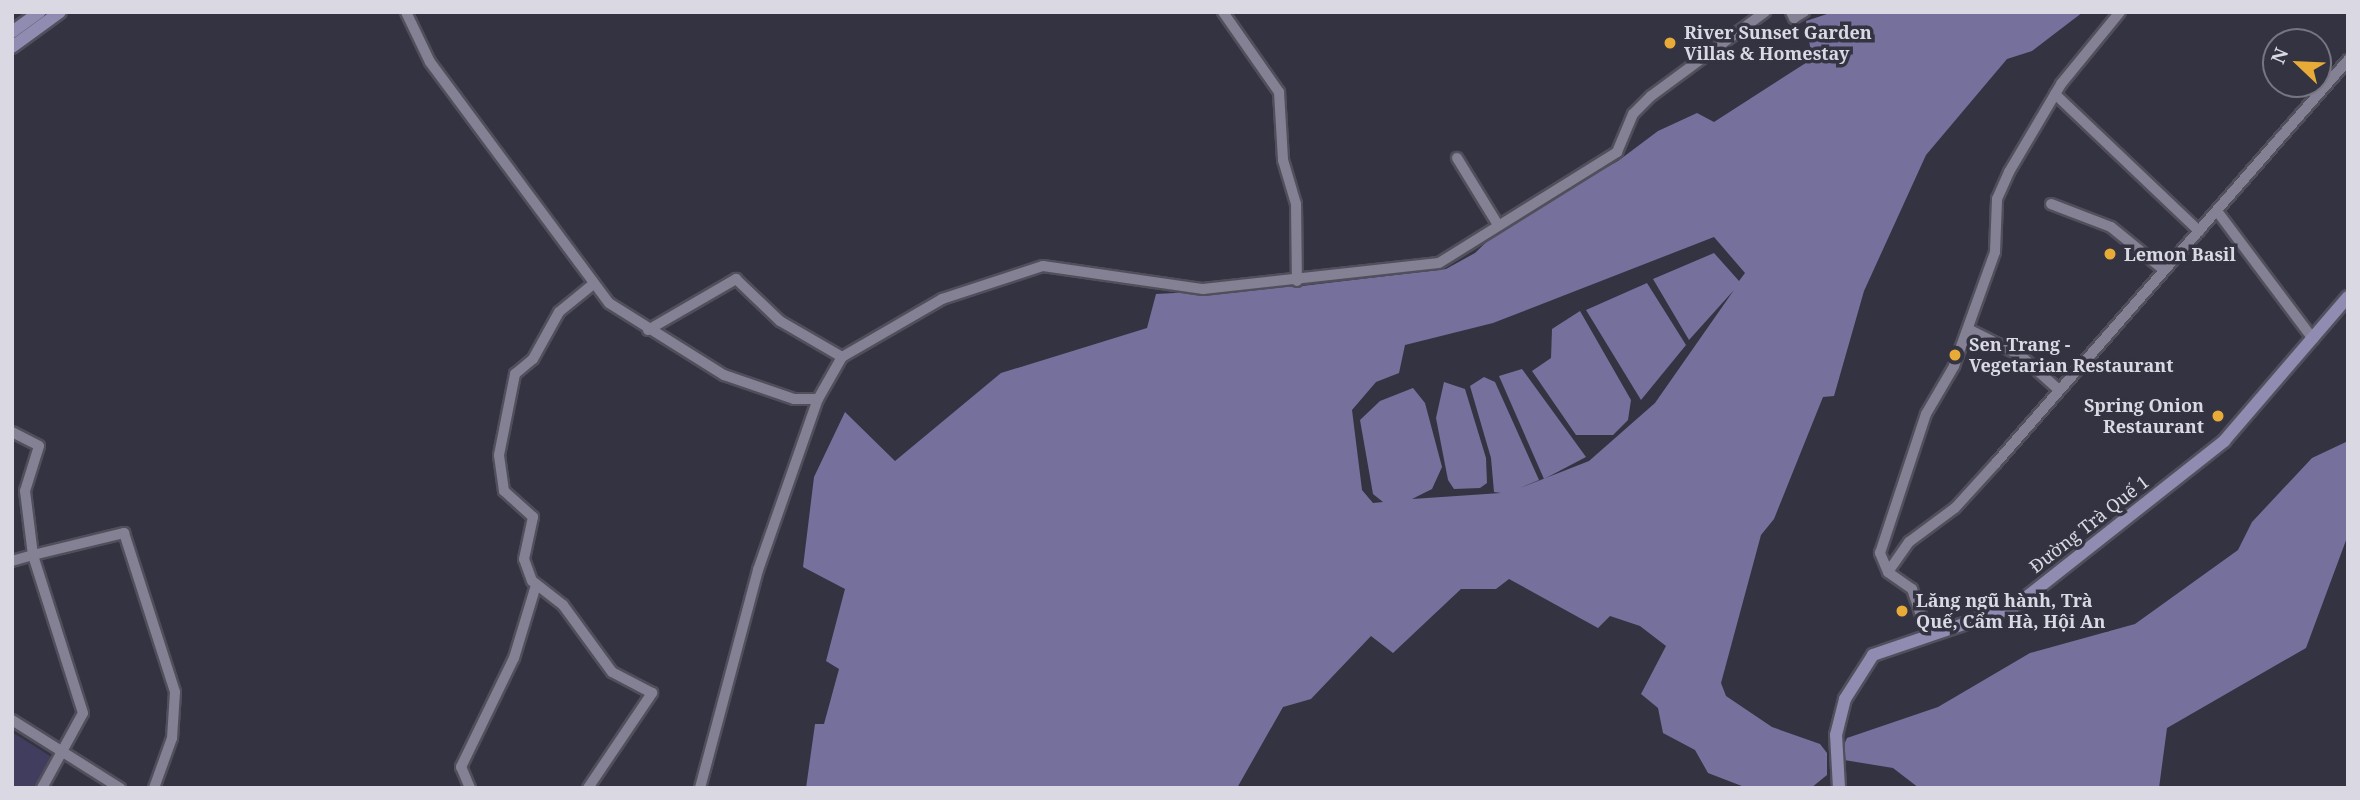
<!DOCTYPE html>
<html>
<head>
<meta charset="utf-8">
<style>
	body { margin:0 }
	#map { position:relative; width:2360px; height:800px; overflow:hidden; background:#343342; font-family:"Noto Serif",serif }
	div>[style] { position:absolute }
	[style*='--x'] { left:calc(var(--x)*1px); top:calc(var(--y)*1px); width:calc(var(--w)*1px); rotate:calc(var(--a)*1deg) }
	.green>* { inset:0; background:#413d5e }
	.water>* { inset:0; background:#76709d }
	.roads { filter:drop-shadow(2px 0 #514f5c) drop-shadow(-2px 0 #514f5c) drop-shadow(0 2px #514f5c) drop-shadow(0 -2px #514f5c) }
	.street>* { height:10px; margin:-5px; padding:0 5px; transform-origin:5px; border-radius:5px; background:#838193 }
	.secondary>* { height:12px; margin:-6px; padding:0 6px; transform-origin:6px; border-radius:6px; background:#908bb1 }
	.dots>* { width:19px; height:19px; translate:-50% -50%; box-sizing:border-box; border:4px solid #343342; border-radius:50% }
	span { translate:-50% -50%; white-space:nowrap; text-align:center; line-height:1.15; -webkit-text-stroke:7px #343342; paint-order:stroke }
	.poi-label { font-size:18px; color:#dad9e3; font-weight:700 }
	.left { translate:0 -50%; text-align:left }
	.right { translate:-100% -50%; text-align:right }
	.street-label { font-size:18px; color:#dad9e3 }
	.frame { position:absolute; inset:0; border:14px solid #dad9e3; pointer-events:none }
	.north { position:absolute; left:2262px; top:28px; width:70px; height:70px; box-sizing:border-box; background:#343342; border:2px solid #767582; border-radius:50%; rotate:293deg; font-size:19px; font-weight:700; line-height:28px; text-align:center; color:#dad9e3 }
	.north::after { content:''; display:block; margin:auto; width:24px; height:32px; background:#e8ab37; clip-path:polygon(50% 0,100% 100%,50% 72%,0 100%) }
</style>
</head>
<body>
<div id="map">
	<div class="green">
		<div style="clip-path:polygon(12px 732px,53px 758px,34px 788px,12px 788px)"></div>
	</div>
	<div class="water">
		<div style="clip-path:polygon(evenodd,1833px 12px,2083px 12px,2032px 51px,2007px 59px,1926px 155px,1864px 291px,1834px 396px,1823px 397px,1774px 519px,1761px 535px,1721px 683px,1726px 696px,1772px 727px,1820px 744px,1827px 753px,1827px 775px,1811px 788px,1747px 788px,1708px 773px,1695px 750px,1663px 733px,1658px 708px,1641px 694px,1666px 646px,1640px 626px,1610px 616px,1598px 628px,1509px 579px,1496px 589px,1461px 589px,1393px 653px,1371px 636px,1311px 699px,1283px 707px,1237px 788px,806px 788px,815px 724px,824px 724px,839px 669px,826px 661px,845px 589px,803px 567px,814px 477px,845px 412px,895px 461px,1001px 373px,1147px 328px,1156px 294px,1302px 286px,1446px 269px,1475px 253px,1506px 223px,1618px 161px,1658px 131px,1697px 113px,1714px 122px,1812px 59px,1806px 21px,1833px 12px,1714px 237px,1745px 273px,1739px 281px,1714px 253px,1653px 279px,1689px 340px,1734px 290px,1655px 403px,1589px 461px,1520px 488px,1539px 480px,1495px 382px,1484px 377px,1470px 386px,1491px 458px,1494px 492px,1501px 493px,1412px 499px,1432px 489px,1442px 467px,1425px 403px,1413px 388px,1380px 401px,1360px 420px,1373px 494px,1383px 502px,1373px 503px,1362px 490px,1352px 410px,1376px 382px,1399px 373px,1405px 345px,1493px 323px,1714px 237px)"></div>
		<div style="clip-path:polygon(1647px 283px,1686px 345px,1641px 400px,1586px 310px)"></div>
		<div style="clip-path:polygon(1580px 311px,1631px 400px,1628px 420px,1613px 435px,1576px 435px,1532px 371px,1551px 358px,1552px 329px)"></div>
		<div style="clip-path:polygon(1522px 369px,1586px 457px,1544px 479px,1499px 376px)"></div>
		<div style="clip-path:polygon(1444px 382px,1465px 389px,1486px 458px,1487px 483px,1480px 488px,1454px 489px,1448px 480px,1436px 418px)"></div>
		<div style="clip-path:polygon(2348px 441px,2348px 535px,2306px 648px,2167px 728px,2159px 788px,1919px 788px,1893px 768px,1838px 759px,1847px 738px,1938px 707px,2030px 653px,2135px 624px,2238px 550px,2252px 522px,2312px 458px)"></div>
	</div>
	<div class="roads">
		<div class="street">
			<div style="--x:406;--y:12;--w:55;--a:64.4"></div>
			<div style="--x:430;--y:62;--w:300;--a:53.4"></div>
			<div style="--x:609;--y:303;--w:136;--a:32.1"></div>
			<div style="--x:724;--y:375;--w:74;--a:18.9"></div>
			<div style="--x:794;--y:399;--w:24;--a:0"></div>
			<div style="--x:1223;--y:12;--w:98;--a:55"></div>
			<div style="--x:1279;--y:92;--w:68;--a:86.6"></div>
			<div style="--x:1283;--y:160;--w:46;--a:73.5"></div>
			<div style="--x:1296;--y:204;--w:77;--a:89.3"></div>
			<div style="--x:1791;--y:12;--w:7;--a:63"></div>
			<div style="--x:1794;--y:18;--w:12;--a:-31"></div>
			<div style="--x:2055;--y:94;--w:199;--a:43.6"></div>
			<div style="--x:1457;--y:158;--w:79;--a:58.5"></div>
			<div style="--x:2051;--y:204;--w:64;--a:21"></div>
			<div style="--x:2111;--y:227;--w:68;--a:39.1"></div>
			<div style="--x:2217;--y:211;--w:160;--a:53.1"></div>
			<div style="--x:1968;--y:329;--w:58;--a:26.6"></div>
			<div style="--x:2020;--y:355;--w:52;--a:41.9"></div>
			<div style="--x:648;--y:330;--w:102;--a:-30.1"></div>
			<div style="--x:736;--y:279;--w:61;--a:43.7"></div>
			<div style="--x:780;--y:321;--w:72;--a:30.1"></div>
			<div style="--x:12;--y:432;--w:30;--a:27"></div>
			<div style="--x:39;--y:446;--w:47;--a:107.3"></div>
			<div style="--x:25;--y:491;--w:64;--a:82.9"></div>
			<div style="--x:33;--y:555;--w:22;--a:164"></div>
			<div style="--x:1888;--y:572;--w:37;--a:-55"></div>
			<div style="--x:1909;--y:542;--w:57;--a:-36.5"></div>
			<div style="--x:1955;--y:508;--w:61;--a:-47.7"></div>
			<div style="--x:1996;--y:463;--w:535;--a:-48.86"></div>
			<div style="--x:1928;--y:636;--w:50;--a:-108.8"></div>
			<div style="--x:1912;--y:589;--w:29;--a:-145"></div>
			<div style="--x:1888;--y:572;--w:21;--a:-113"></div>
			<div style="--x:1880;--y:553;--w:146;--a:-71.7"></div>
			<div style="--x:1926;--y:414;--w:56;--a:-59.7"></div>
			<div style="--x:1954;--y:366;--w:121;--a:-70.2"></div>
			<div style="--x:1995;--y:252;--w:53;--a:-87.8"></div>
			<div style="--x:1997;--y:199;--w:30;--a:-66"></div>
			<div style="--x:2009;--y:172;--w:102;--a:-59.4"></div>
			<div style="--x:2061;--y:84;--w:93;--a:-50.7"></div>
			<div style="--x:12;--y:720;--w:128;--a:32.2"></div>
			<div style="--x:42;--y:788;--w:85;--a:-61.3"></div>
			<div style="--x:83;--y:713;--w:166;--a:-107.6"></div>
			<div style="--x:33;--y:555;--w:94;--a:-13.6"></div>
			<div style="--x:124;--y:533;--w:167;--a:72.2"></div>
			<div style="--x:175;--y:692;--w:46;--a:93.7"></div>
			<div style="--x:172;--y:738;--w:53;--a:109.8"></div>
			<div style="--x:470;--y:788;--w:23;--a:-113"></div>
			<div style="--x:461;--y:767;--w:121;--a:-64.1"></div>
			<div style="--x:514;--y:658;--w:76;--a:-73.2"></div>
			<div style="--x:588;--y:788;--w:115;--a:-56"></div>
			<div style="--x:652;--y:693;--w:45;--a:-152.3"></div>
			<div style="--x:612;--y:672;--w:83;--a:-126.2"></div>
			<div style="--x:563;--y:605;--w:39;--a:-142"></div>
			<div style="--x:532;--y:581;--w:23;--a:-110"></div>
			<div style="--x:524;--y:559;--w:43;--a:-77.9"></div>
			<div style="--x:533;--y:517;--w:39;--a:-138"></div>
			<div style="--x:504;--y:491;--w:36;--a:-98"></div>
			<div style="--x:499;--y:455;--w:83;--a:-78.8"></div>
			<div style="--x:515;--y:374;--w:23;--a:-40"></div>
			<div style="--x:533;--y:359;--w:54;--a:-61"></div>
			<div style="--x:559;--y:312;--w:43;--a:-39.3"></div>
			<div style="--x:700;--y:788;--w:226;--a:-75.1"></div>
			<div style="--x:758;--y:570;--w:181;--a:-70.7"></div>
			<div style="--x:818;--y:399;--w:48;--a:-60.3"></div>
			<div style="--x:842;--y:357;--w:116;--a:-30.1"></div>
			<div style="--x:942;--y:299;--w:106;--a:-18.1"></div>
			<div style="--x:1043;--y:266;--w:162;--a:8.2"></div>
			<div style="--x:1203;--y:289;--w:237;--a:-6.3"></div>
			<div style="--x:1439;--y:263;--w:210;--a:-31.9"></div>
			<div style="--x:1617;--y:152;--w:41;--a:-67.2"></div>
			<div style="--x:1633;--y:114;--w:25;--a:-45"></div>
			<div style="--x:1651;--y:96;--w:142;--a:-36.4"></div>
		</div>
		<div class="secondary">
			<div style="--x:12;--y:32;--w:34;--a:-36"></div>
			<div style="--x:12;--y:47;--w:59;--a:-36.1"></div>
			<div style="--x:1839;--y:788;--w:53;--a:-93.2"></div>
			<div style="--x:1836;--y:735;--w:37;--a:-76"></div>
			<div style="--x:1845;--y:699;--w:52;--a:-57.5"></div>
			<div style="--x:1873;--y:655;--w:149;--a:-18.8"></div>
			<div style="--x:2014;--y:607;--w:268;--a:-38.3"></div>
			<div style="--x:2224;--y:441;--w:190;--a:-49.3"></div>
		</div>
	</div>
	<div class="dots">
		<div style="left:1670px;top:43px;background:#e8ab37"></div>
		<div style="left:2110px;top:254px;background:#e8ab37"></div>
		<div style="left:1955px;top:355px;background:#e8ab37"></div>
		<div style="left:2218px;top:416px;background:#e8ab37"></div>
		<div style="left:1902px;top:611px;background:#e8ab37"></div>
	</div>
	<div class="poi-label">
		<span class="left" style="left:1684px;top:43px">River Sunset Garden<br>Villas &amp; Homestay</span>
		<span class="left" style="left:2124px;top:254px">Lemon Basil</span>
		<span class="left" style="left:1969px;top:355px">Sen Trang -<br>Vegetarian Restaurant</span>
		<span class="right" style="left:2204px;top:416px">Spring Onion<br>Restaurant</span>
		<span class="left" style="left:1916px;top:611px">Lăng ngũ hành, Trà<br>Quế, Cẩm Hà, Hội An</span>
	</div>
	<div class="street-label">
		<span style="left:2089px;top:524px;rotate:-38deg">Đường Trà Quế 1</span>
	</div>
	<div class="frame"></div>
	<div class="north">N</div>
</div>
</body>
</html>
